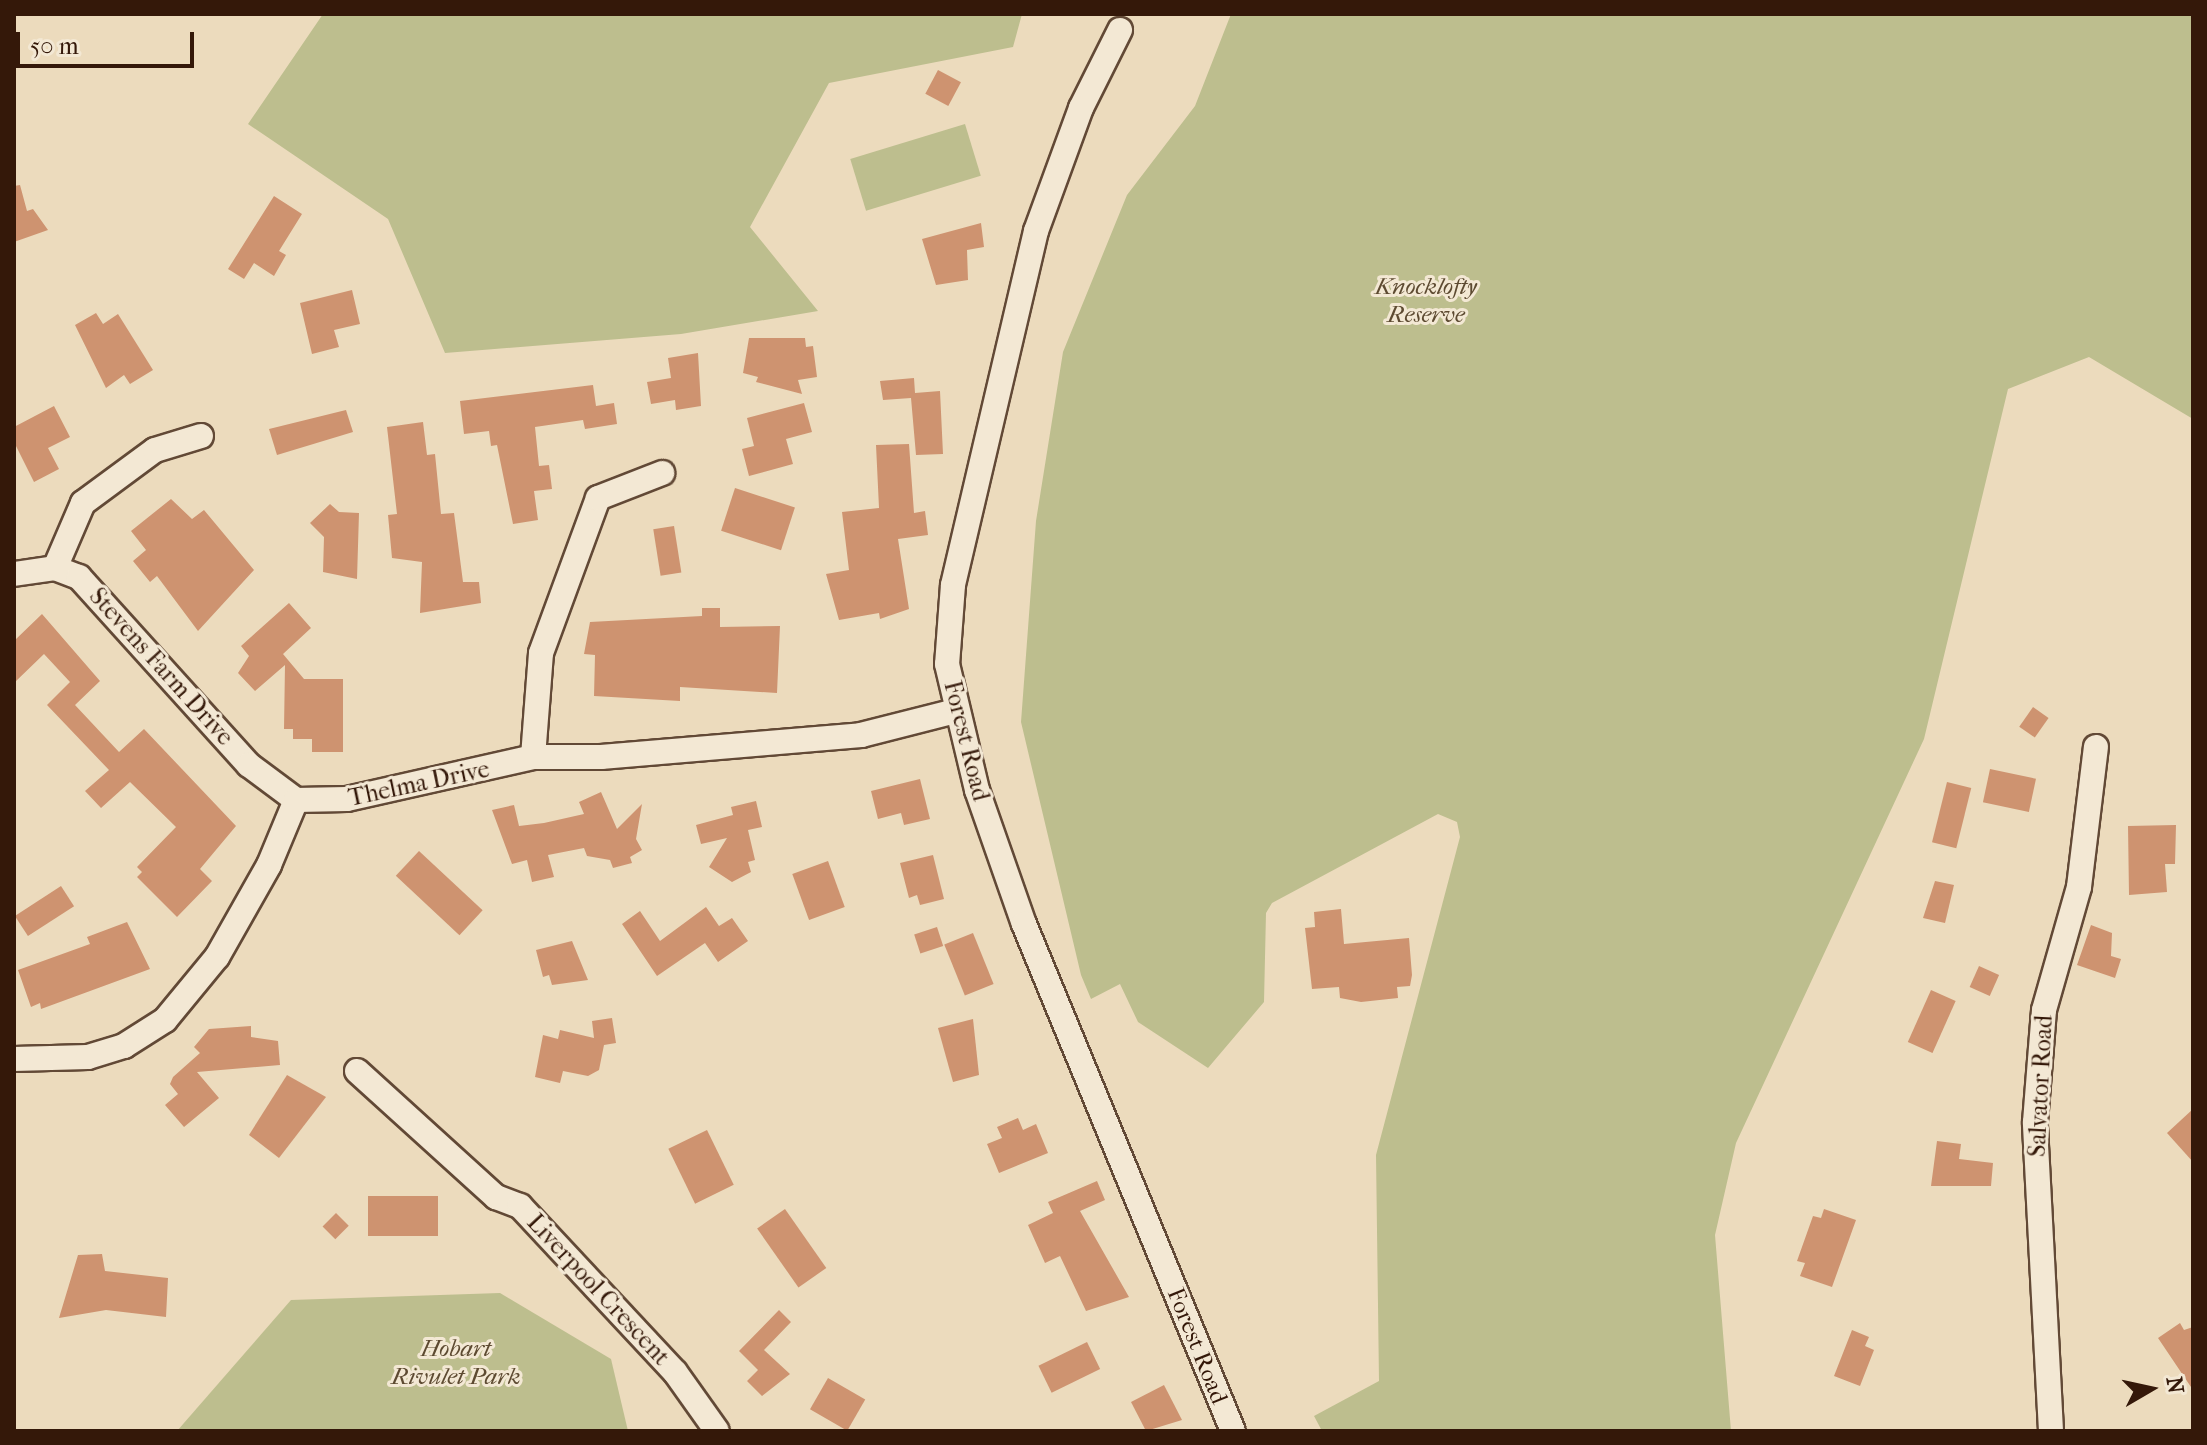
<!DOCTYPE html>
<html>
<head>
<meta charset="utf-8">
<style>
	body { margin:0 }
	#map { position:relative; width:2207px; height:1445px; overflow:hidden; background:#ecdbbd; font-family:"IM FELL French Canon",serif }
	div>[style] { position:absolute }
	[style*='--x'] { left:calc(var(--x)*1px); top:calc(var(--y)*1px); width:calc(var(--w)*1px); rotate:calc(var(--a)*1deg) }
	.green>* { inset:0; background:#bdbe8e; transform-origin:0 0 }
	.building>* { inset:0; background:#ce9370; transform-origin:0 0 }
	.roads { filter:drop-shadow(2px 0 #624936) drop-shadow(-2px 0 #624936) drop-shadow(0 2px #624936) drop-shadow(0 -2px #624936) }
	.minor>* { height:24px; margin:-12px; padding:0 12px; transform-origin:12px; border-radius:12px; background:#f3e8d4 }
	span { translate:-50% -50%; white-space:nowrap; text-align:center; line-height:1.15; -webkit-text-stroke:6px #f3e8d4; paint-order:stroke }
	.park-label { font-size:24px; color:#5d4a31; font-style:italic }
	.street-label { font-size:24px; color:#341809 }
	.frame { position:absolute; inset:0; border:16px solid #341809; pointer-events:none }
	.north { position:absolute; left:2111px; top:1349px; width:80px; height:80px; -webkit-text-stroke:6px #f3e8d4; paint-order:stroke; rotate:81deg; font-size:22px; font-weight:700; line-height:32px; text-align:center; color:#341809 }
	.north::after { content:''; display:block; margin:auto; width:28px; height:36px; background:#341809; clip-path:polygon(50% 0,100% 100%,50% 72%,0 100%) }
	.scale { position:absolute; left:16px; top:32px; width:178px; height:36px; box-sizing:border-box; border:4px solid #341809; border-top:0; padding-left:10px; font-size:24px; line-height:28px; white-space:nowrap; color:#341809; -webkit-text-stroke:6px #f3e8d4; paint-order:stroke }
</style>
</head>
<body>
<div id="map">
	<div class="green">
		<div style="clip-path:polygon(323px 14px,1022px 14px,1013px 47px,829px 83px,750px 227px,818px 311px,681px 334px,445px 353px,388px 219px,248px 124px)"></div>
		<div style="clip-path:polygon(1231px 14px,2193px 14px,2193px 419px,2089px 357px,2008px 389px,1924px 739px,1736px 1143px,1715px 1235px,1731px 1431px,1322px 1431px,1314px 1416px,1379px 1381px,1376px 1155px,1460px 837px,1457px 822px,1438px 814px,1272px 903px,1266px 913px,1264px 1002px,1208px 1068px,1138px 1022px,1120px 984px,1091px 999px,1081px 975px,1021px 722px,1036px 521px,1063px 352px,1127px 195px,1195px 106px)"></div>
		<div style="left:965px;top:124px;width:54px;height:120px;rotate:73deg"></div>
		<div style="clip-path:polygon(500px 1293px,611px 1359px,628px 1431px,177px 1431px,291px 1300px)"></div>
	</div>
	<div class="building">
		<div style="left:938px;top:70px;width:26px;height:27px;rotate:28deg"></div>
		<div style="clip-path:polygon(20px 185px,27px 211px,33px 209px,48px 230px,14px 242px,14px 186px)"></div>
		<div style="clip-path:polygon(274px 196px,302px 214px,279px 251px,286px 255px,274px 276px,254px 263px,244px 279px,228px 269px)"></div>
		<div style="clip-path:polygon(981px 223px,984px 247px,967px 250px,968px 280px,936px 285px,922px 239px)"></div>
		<div style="clip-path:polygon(352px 290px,360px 324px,334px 330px,339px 347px,312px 354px,300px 303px)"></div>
		<div style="clip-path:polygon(96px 313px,103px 324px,118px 314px,153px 370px,130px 384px,124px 375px,106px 388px,75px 325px)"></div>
		<div style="clip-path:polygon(749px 338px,805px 338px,806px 347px,813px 346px,817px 377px,798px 380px,802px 394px,756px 382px,758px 377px,743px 373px)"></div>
		<div style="clip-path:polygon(698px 353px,701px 406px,676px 410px,675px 400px,651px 404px,647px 382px,671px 378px,668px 358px)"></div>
		<div style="clip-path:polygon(914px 378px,915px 393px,940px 391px,943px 454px,916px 455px,911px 398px,883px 400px,880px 381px)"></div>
		<div style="clip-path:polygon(593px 385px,596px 406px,614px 403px,617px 424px,585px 429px,583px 420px,535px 427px,539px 466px,549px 465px,552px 489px,534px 491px,538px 520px,513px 524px,497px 445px,491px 446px,489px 431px,464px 434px,460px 401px)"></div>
		<div style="clip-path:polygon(804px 403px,812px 432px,786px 439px,793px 464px,749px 476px,742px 449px,754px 446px,747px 418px)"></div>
		<div style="clip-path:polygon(54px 406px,70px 437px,48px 448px,59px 469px,34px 482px,14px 442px,14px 427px)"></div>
		<div style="clip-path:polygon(346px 410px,353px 432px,277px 455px,269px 429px)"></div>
		<div style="clip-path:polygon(423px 422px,427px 455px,435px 454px,441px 514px,454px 513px,463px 582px,479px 582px,481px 603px,420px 613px,422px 562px,392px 558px,388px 515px,397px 514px,387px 427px)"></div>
		<div style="clip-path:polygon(909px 444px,914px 513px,925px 511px,928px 535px,898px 539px,909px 609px,880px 619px,879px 613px,839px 620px,826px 574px,849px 570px,842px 512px,879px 508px,876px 445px)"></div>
		<div style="left:735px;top:488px;width:63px;height:45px;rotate:18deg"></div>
		<div style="clip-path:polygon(171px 499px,192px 519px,204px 510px,254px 570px,198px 631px,157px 576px,150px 582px,133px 561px,146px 550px,131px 531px)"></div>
		<div style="clip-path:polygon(330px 504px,339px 512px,359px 513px,357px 579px,323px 572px,324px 537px,310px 523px)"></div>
		<div style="left:674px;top:526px;width:47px;height:21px;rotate:81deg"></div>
		<div style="clip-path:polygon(289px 603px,311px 628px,283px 654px,304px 679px,343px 679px,343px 752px,312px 752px,312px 739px,293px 739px,293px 729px,284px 729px,285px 665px,255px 691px,238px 673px,249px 656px,241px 646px)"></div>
		<div style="clip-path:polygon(702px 608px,720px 608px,720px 627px,780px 626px,777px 693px,680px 687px,680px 701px,594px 696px,595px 655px,584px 654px,590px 622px,702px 616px)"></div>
		<div style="clip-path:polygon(42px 614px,100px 681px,75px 705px,119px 752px,144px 729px,236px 826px,200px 869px,212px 881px,177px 917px,137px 877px,142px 872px,137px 867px,176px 827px,130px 782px,101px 808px,85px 791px,109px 770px,47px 705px,70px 682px,44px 654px,14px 683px,14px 641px)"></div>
		<div style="left:2033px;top:707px;width:19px;height:24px;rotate:35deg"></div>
		<div style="left:1990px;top:769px;width:47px;height:34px;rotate:12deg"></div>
		<div style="clip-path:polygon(920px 779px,930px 819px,904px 825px,901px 813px,878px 819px,871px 791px)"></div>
		<div style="left:1947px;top:782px;width:25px;height:62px;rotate:14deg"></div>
		<div style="clip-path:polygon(601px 792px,617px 829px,642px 804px,636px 839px,642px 850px,630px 857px,632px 863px,613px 868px,610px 860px,587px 856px,584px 848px,548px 855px,554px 877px,532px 882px,527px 860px,512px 864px,492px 810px,514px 805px,519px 826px,544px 823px,584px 814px,579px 802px)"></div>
		<div style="clip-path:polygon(756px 801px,762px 827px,748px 830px,755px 860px,748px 862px,751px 872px,732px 882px,709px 867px,727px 838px,701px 844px,696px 825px,733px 815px,731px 807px)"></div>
		<div style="clip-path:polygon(2176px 825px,2175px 864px,2165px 864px,2167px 892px,2129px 895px,2128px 826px)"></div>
		<div style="left:419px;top:851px;width:87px;height:34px;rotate:43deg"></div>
		<div style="clip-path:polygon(933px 855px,944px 899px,920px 905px,917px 895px,909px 898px,900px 863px)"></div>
		<div style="left:828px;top:861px;width:49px;height:38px;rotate:70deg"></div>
		<div style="clip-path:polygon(1935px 881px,1954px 885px,1945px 923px,1923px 918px)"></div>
		<div style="left:61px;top:886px;width:24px;height:55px;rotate:57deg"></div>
		<div style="clip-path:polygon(706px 907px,719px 926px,732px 918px,748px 941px,718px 962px,705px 943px,657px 976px,622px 924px,640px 911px,660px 941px)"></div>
		<div style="clip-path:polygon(1341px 909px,1344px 944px,1409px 938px,1412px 975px,1410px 986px,1397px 987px,1398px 998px,1361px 1002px,1340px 998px,1339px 987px,1312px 989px,1305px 928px,1315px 927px,1314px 912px)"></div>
		<div style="clip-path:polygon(127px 922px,150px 969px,41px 1009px,40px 1003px,31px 1007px,18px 970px,90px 944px,87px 937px)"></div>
		<div style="clip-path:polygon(2091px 925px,2112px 933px,2111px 956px,2121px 959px,2115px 978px,2077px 965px)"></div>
		<div style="left:937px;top:927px;width:20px;height:24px;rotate:72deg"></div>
		<div style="left:973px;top:933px;width:55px;height:31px;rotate:68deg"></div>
		<div style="clip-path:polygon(572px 941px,588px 980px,552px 985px,549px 975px,543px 977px,536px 950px)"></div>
		<div style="left:1979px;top:966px;width:22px;height:23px;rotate:24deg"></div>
		<div style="left:1931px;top:990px;width:27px;height:57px;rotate:24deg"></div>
		<div style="clip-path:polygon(612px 1018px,616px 1043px,604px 1045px,599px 1070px,588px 1076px,563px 1071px,560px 1083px,535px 1077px,543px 1035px,558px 1039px,560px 1030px,594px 1038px,592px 1021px)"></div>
		<div style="clip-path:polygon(973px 1019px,979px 1075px,953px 1082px,938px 1028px)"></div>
		<div style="clip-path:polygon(251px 1026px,251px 1037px,278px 1041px,280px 1065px,197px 1072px,219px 1098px,184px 1127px,165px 1105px,178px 1094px,170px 1084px,173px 1077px,200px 1053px,194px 1047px,209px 1029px)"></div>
		<div style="clip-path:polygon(287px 1075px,326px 1097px,279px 1158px,249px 1135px)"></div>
		<div style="clip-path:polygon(2193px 1109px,2193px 1162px,2167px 1133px)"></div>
		<div style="clip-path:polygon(1018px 1118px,1023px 1130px,1036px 1124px,1048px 1153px,999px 1173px,987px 1144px,1002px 1138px,997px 1127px)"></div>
		<div style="left:707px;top:1130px;width:61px;height:43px;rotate:64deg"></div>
		<div style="clip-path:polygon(1937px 1141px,1961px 1144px,1959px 1159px,1993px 1163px,1991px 1186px,1931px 1186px)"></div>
		<div style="clip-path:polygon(1097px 1181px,1105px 1200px,1080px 1211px,1129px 1297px,1086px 1311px,1060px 1256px,1045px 1263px,1028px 1225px,1053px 1213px,1048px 1202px)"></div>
		<div style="left:368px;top:1196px;width:70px;height:40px"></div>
		<div style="left:785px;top:1209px;width:72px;height:34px;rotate:55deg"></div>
		<div style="clip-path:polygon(1824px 1209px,1856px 1220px,1832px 1287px,1800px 1276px,1805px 1263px,1797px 1261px,1813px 1216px,1821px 1218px)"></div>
		<div style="left:336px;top:1213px;width:18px;height:19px;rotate:45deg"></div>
		<div style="clip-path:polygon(102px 1254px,105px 1271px,168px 1278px,166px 1317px,106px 1310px,59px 1318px,78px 1255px)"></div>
		<div style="clip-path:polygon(779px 1310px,791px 1322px,764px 1350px,790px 1374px,762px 1396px,747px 1381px,758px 1370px,739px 1351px)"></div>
		<div style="clip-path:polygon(2180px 1323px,2184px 1330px,2193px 1327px,2193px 1390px,2158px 1338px)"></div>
		<div style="clip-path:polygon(1852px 1330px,1869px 1337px,1865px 1346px,1874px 1350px,1860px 1386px,1834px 1376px)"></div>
		<div style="left:1087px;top:1342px;width:30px;height:54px;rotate:64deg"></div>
		<div style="left:828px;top:1378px;width:43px;height:36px;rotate:30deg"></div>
		<div style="clip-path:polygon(1164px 1385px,1182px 1420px,1146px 1431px,1131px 1402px)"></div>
	</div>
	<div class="roads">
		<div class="minor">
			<div style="--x:1120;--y:30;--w:87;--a:116.6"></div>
			<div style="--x:1081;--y:108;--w:131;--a:110.1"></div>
			<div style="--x:1036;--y:231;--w:364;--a:103.2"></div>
			<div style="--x:953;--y:585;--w:79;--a:94.3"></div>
			<div style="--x:947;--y:664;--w:130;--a:76.6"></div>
			<div style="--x:977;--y:790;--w:142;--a:70.7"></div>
			<div style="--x:1024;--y:924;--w:548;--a:67.6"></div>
			<div style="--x:55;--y:568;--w:71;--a:-66.7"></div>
			<div style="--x:83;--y:503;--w:89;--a:-36.4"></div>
			<div style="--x:155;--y:450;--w:48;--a:-16.9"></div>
			<div style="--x:14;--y:574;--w:41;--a:-8.3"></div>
			<div style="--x:55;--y:568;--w:26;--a:21"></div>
			<div style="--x:79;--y:577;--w:253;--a:47.9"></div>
			<div style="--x:249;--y:765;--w:59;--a:36.7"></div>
			<div style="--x:533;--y:757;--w:104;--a:-85.6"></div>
			<div style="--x:541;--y:653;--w:165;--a:-69.8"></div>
			<div style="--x:598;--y:498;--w:69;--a:-21.3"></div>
			<div style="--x:14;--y:1059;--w:74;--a:-1.5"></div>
			<div style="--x:88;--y:1057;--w:38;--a:-17"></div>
			<div style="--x:124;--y:1046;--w:49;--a:-32.4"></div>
			<div style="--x:165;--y:1020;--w:82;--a:-50.5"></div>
			<div style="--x:217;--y:957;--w:106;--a:-60.5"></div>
			<div style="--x:269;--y:865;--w:70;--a:-67.4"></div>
			<div style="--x:296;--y:800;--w:51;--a:-1.1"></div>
			<div style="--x:347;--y:799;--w:191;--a:-12.7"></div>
			<div style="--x:533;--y:757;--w:68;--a:0"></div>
			<div style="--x:601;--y:757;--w:261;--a:-4.8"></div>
			<div style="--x:861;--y:735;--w:98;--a:-14.2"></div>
			<div style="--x:357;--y:1071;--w:188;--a:42.2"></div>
			<div style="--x:496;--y:1197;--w:26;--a:21"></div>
			<div style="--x:520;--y:1206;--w:227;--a:47"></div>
			<div style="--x:675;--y:1372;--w:72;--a:54.6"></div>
			<div style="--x:2051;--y:1431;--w:309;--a:-93"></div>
			<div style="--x:2035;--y:1122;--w:112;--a:-85.4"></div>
			<div style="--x:2044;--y:1010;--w:128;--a:-74.1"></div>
			<div style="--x:2079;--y:887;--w:141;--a:-83.1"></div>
		</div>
	</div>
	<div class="park-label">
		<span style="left:1426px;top:301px">Knocklofty<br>Reserve</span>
		<span style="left:456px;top:1363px">Hobart<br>Rivulet Park</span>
	</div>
	<div class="street-label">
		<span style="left:161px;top:667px;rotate:48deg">Stevens Farm Drive</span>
		<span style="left:966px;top:741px;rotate:76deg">Forest Road</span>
		<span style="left:419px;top:784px;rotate:-12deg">Thelma Drive</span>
		<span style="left:2041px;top:1086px;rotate:-87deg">Salvator Road</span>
		<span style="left:598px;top:1290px;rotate:47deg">Liverpool Crescent</span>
		<span style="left:1197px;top:1346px;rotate:68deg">Forest Road</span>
	</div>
	<div class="frame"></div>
	<div class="north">N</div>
	<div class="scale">50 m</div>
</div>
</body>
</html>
